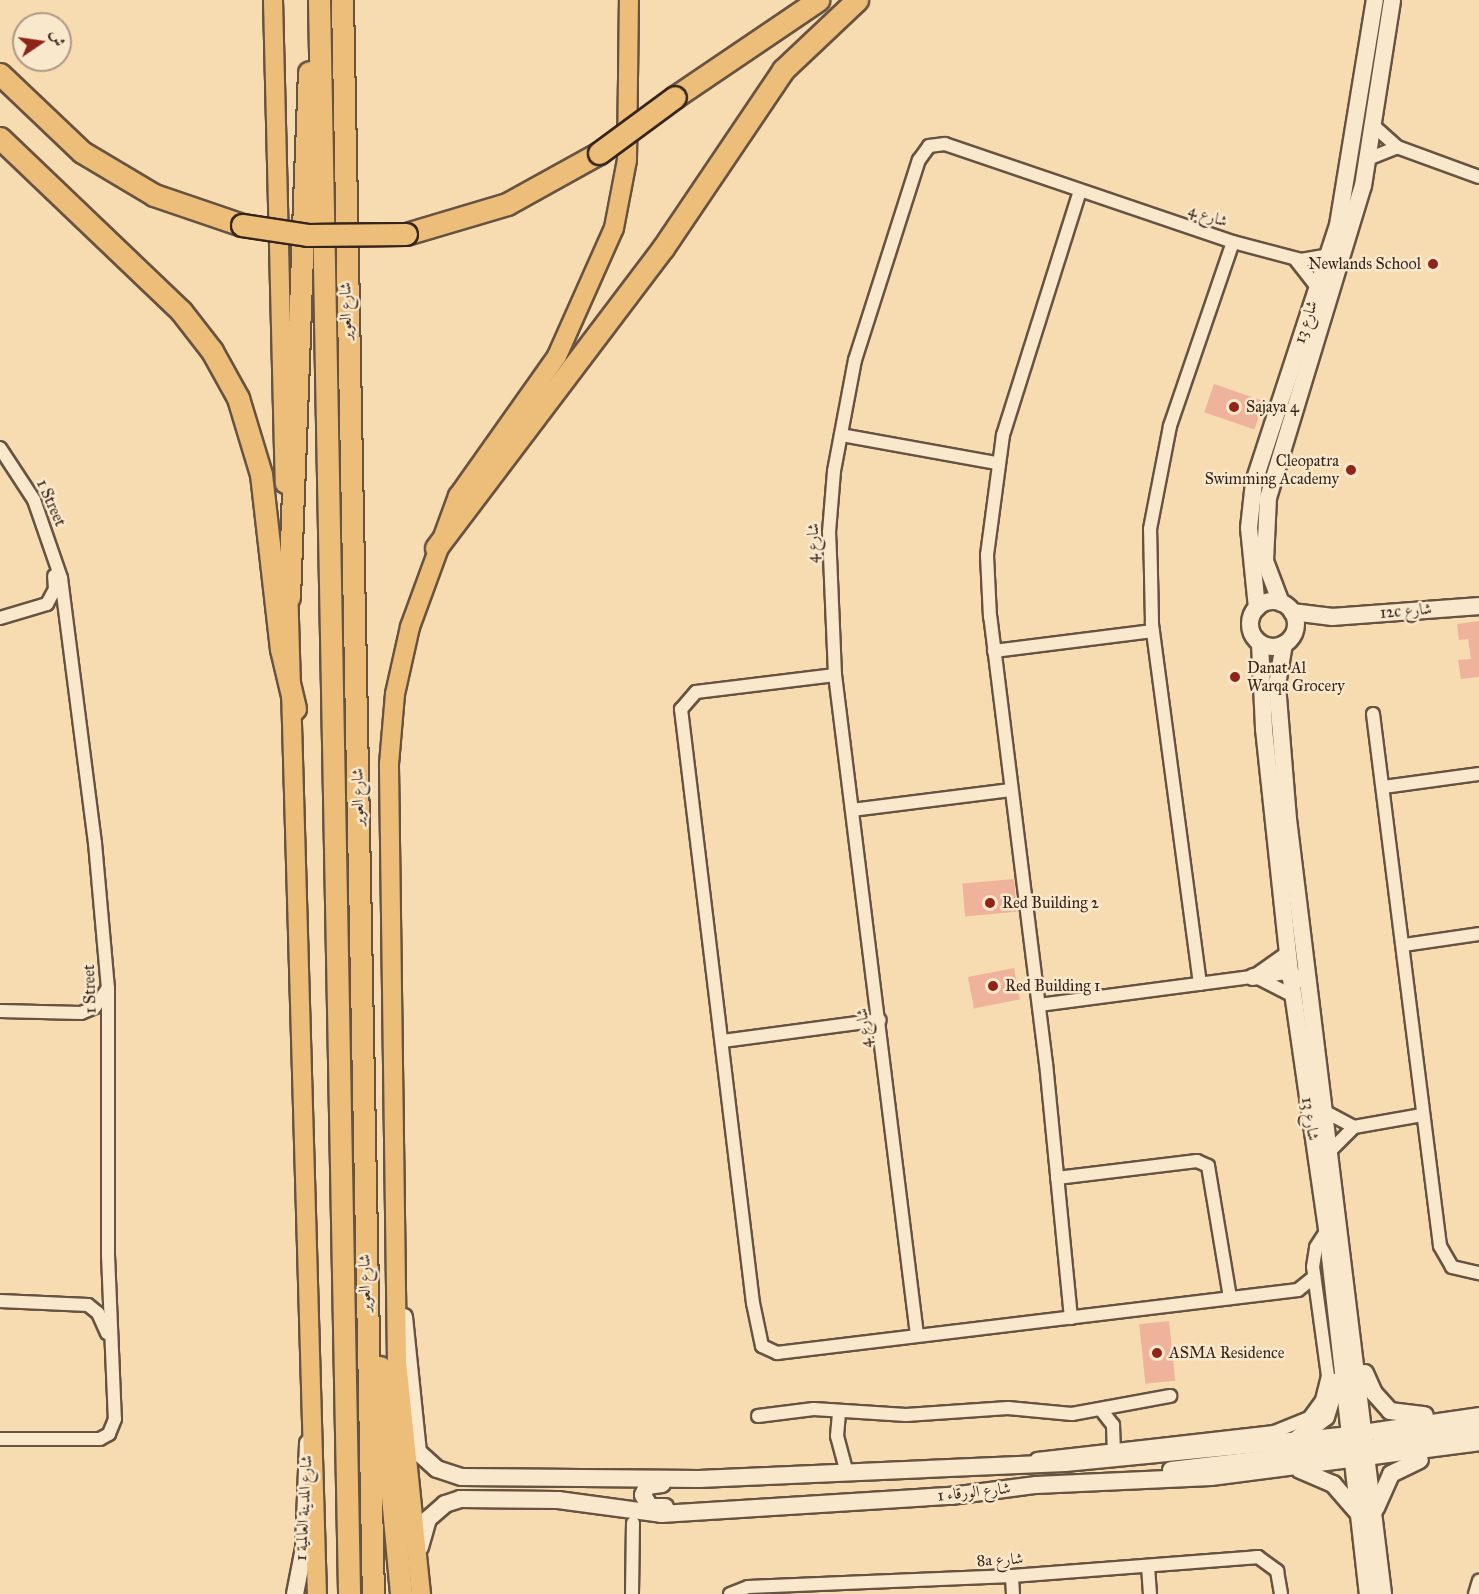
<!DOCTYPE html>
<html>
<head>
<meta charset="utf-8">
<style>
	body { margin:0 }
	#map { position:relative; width:1479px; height:1594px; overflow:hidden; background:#f7dcb2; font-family:"IM FELL Great Primer",Amiri,serif }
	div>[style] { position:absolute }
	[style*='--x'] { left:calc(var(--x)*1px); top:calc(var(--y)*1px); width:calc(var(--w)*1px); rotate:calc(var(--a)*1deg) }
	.building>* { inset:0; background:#efb39c; transform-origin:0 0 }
	.roads { filter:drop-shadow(2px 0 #675341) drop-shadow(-2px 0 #675341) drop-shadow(0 2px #675341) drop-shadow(0 -2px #675341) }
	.street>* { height:12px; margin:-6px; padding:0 6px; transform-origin:6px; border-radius:6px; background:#fae8cd }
	.secondary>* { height:16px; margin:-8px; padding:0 8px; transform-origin:8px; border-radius:8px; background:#fae8cd }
	.secondary>.ring { margin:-8px; padding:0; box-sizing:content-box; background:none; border:16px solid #fae8cd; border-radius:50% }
	.primary>* { height:18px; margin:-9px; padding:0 9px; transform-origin:9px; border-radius:9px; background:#ecbe79 }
	.highway>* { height:21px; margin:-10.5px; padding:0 10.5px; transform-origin:10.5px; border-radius:10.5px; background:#ecbe79 }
	.bridges { filter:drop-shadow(2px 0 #37251b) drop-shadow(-2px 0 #37251b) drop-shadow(0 2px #37251b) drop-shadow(0 -2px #37251b) }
	.highway-bridge>* { height:21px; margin:-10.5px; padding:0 10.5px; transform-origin:10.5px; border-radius:10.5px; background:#ecbe79 }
	.dots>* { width:16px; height:16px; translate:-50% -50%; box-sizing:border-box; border:3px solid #fae8cd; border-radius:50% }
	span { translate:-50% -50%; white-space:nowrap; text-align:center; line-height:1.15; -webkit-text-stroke:5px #fae8cd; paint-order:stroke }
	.street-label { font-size:16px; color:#37251b }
	.poi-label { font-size:16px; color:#37251b }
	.right { translate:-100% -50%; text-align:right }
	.left { translate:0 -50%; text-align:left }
	.north { position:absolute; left:12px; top:12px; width:60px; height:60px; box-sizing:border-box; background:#fae8cd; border:2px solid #ac9a86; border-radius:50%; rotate:77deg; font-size:16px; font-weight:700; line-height:24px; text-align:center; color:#37251b }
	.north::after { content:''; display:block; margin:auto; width:21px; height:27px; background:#8f2418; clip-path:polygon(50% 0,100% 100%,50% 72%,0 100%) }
</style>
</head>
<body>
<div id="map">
	<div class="building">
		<div style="left:1214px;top:384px;width:53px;height:30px;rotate:19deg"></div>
		<div style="clip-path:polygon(1479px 621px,1479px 677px,1461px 679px,1458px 660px,1471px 659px,1468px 639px,1459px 640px,1457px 624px)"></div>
		<div style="left:1014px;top:879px;width:33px;height:52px;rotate:85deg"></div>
		<div style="left:1014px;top:968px;width:32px;height:47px;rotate:79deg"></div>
		<div style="left:1169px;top:1321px;width:60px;height:30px;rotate:84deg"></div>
	</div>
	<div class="roads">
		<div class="street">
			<div style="--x:1375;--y:127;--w:30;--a:42"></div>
			<div style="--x:1397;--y:147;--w:87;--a:20.1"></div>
			<div style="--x:1368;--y:159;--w:31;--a:-22"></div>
			<div style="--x:1295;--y:259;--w:36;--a:52"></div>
			<div style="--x:841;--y:435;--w:158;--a:10.2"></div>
			<div style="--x:0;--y:448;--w:62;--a:56.8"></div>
			<div style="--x:34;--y:500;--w:83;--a:70.9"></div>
			<div style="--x:61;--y:578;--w:267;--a:82.7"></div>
			<div style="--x:95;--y:843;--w:146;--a:84.9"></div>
			<div style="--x:108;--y:988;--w:267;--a:90"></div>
			<div style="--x:108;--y:1255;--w:164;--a:87.6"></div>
			<div style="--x:115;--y:1419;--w:16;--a:112"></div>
			<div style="--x:109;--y:1434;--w:10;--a:151"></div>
			<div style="--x:100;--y:1439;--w:100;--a:180"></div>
			<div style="--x:0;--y:618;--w:49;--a:-16.6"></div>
			<div style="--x:47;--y:604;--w:17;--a:-62"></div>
			<div style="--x:55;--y:589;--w:13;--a:-94"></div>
			<div style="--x:994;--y:651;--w:160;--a:-7.2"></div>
			<div style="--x:835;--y:675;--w:140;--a:173"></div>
			<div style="--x:696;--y:692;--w:23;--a:131"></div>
			<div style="--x:681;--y:709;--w:598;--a:83.09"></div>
			<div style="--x:753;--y:1303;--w:44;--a:78.2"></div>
			<div style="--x:762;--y:1346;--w:17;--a:25"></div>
			<div style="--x:777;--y:1353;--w:525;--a:-6.89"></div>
			<div style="--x:1298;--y:1290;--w:21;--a:-39"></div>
			<div style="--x:1373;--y:714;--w:536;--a:82.82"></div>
			<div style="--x:1440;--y:1246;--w:24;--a:60"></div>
			<div style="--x:1452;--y:1267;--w:28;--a:13"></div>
			<div style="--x:1384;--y:787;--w:96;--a:-7.8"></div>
			<div style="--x:852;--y:810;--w:160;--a:-7.2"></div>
			<div style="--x:1404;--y:945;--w:76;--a:-8.3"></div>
			<div style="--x:1258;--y:978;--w:39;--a:27"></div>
			<div style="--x:1200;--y:984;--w:365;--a:-97.6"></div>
			<div style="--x:1152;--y:622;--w:93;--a:-91.2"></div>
			<div style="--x:1150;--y:529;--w:105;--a:-79"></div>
			<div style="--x:1170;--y:426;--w:194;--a:-71.1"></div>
			<div style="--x:1039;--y:1005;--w:216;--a:-7.5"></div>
			<div style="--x:1253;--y:977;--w:43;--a:-35.5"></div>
			<div style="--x:0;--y:1011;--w:81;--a:1.4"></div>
			<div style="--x:81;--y:1013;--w:15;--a:-23"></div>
			<div style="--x:95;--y:1007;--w:22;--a:-56"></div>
			<div style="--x:723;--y:1041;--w:158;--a:-7.6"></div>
			<div style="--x:1324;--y:1111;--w:34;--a:28"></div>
			<div style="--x:1331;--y:1150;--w:33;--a:-45"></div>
			<div style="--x:1354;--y:1127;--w:69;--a:-10"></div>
			<div style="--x:1057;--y:1178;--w:141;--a:-6.9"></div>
			<div style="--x:1197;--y:1161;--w:12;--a:24"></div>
			<div style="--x:1208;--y:1166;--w:134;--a:80.5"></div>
			<div style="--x:0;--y:1301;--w:88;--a:2.6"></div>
			<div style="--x:88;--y:1305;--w:13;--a:39"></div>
			<div style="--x:98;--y:1313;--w:22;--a:66"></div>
			<div style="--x:1071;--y:1318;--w:255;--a:-95.6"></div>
			<div style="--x:1046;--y:1064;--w:450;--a:-97.1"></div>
			<div style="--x:990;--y:617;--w:62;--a:-92.8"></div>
			<div style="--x:987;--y:555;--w:121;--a:-82.4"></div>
			<div style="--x:1003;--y:435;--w:256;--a:-72.5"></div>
			<div style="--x:917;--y:1335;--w:665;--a:-97.08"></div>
			<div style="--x:835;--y:675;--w:143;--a:-92.4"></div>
			<div style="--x:829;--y:532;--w:61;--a:-85.3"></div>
			<div style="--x:834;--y:471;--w:113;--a:-79.3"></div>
			<div style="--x:855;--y:360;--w:210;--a:-72.3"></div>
			<div style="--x:919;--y:160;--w:17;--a:-54"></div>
			<div style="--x:929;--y:146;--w:16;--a:-7"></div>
			<div style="--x:945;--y:144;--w:304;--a:18.8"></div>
			<div style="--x:1233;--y:242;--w:70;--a:14.8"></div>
			<div style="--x:1301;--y:260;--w:28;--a:-10"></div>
			<div style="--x:1102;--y:1411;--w:18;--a:52"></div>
			<div style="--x:1113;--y:1425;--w:24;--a:88"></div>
			<div style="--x:839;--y:1413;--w:23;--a:95"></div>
			<div style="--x:837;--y:1436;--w:38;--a:75"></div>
			<div style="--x:758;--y:1416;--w:56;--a:-7.1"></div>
			<div style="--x:814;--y:1409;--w:92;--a:3.7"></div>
			<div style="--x:906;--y:1415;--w:102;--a:-3.9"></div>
			<div style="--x:1008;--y:1408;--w:64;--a:5.4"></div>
			<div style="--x:1072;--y:1414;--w:100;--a:-10.4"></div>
			<div style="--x:1037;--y:1459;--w:239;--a:-6.5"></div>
			<div style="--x:1274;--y:1432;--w:38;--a:-22"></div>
			<div style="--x:1309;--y:1418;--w:22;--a:-54"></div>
			<div style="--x:1322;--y:1400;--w:25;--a:-76"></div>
			<div style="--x:1328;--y:1376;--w:110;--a:-97.8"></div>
			<div style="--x:1313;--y:1267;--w:20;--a:-81"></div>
			<div style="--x:1316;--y:1247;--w:20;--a:-57"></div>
			<div style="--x:1148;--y:1566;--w:28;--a:86"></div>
			<div style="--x:1012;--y:1576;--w:18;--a:87"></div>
			<div style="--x:632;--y:1594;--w:71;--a:-89.2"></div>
			<div style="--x:730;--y:1594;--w:19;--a:-21"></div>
			<div style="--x:748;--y:1587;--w:264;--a:-2.4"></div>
			<div style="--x:1012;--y:1576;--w:247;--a:-4.4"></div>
			<div style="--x:1258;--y:1557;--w:24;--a:36"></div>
			<div style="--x:1277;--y:1571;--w:23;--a:80"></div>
			<div style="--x:1475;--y:1594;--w:14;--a:-73"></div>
		</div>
		<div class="secondary">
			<div class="ring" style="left:1250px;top:601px;width:30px;height:30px"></div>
			<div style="--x:1281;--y:603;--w:45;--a:-110.9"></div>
			<div style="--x:1265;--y:561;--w:63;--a:-87.3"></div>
			<div style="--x:1268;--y:498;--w:326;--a:-73.1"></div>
			<div style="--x:1363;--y:186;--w:188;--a:-81.1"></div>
			<div style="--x:1257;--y:608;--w:80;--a:-95.7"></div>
			<div style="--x:1249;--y:528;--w:46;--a:-83.8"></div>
			<div style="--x:1254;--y:482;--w:270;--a:-71.9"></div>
			<div style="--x:1338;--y:225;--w:228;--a:-80.7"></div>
			<div style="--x:1292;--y:612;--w:41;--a:7"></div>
			<div style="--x:1333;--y:617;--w:146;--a:-4.3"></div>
			<div style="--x:1260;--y:643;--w:86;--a:87.3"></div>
			<div style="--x:1264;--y:729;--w:244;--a:83.9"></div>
			<div style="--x:1290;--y:972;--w:261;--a:81.8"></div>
			<div style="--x:1327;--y:1230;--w:366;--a:83.6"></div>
			<div style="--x:1284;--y:644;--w:42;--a:99.7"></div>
			<div style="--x:1277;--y:685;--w:134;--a:85.3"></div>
			<div style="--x:1288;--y:819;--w:781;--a:83.01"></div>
			<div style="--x:1253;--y:977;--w:31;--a:-11"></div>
			<div style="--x:1283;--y:971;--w:18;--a:27"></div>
			<div style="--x:404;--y:1317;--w:136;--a:84.1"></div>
			<div style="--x:418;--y:1452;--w:25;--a:42"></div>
			<div style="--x:437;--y:1469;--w:26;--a:18"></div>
			<div style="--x:462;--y:1477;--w:237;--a:0.5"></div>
			<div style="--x:699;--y:1479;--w:366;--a:-2.5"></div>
			<div style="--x:1065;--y:1463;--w:285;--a:-5.6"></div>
			<div style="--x:1349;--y:1435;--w:131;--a:-8.3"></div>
			<div style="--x:1365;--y:1373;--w:22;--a:66"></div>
			<div style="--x:1374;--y:1393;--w:24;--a:48"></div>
			<div style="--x:1390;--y:1411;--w:35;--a:7"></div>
			<div style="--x:1298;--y:1438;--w:35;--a:-37"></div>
			<div style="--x:1326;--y:1417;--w:37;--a:-73"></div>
			<div style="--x:1358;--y:1450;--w:123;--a:-10.3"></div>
			<div style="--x:1171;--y:1470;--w:180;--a:-6.7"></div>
			<div style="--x:1350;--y:1449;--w:9;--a:-32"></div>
			<div style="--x:1300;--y:1470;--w:36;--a:23"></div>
			<div style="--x:1333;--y:1484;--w:37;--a:49"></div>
			<div style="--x:662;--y:1484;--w:15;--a:172"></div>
			<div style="--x:647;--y:1486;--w:10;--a:114"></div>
			<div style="--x:643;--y:1495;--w:14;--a:60"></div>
			<div style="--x:650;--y:1507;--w:15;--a:0"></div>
			<div style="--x:1376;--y:1508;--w:37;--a:-66"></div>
			<div style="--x:1391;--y:1474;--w:32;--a:-26"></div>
			<div style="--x:420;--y:1547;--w:29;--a:-74"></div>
			<div style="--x:428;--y:1519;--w:23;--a:-41"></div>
			<div style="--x:445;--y:1504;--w:16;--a:-18"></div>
			<div style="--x:460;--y:1499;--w:98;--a:0.6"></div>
			<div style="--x:558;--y:1500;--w:104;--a:7.7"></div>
			<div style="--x:661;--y:1514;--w:291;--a:-3.6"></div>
			<div style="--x:951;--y:1496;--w:86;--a:-7.4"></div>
			<div style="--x:1036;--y:1485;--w:175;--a:-2.6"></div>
			<div style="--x:1211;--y:1477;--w:270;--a:-7.4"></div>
			<div style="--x:295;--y:1594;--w:47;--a:-78.9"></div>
			<div style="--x:304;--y:1548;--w:105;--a:-87.8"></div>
		</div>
		<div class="primary">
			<div style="--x:273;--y:0;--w:484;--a:88.6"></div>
			<div style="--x:288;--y:584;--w:1010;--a:88.36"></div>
			<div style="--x:421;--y:1594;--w:233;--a:-95.9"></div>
			<div style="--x:397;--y:1362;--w:598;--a:-90.77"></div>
			<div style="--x:389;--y:764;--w:70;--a:-85.1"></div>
			<div style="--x:395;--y:694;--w:69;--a:-77.4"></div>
			<div style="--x:410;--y:627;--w:140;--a:-69.9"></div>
			<div style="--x:458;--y:496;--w:171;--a:-54.7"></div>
			<div style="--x:557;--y:356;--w:140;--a:-66"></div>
			<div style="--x:614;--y:228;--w:69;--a:-79.2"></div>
			<div style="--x:627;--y:160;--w:160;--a:-89.3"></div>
		</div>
		<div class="highway">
			<div style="--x:319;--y:0;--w:1594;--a:88.92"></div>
			<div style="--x:342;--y:0;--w:1594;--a:88.89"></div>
			<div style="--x:0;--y:74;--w:113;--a:43.6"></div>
			<div style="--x:82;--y:152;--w:84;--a:30.8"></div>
			<div style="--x:154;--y:195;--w:93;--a:18.8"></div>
			<div style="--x:675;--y:97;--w:173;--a:-34.1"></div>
			<div style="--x:0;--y:138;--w:250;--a:43.7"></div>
			<div style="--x:181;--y:311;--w:51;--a:52.2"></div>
			<div style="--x:212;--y:351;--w:54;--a:61"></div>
			<div style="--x:238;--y:398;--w:79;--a:73.2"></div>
			<div style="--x:261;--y:474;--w:176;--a:83.5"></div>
			<div style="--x:281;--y:649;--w:61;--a:76.7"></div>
			<div style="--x:406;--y:234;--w:105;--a:-16.5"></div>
			<div style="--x:507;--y:204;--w:105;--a:-29"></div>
			<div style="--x:436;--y:548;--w:376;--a:-52.9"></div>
			<div style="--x:663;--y:248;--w:215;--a:-56"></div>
			<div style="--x:783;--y:70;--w:102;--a:-43.4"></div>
			<div style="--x:289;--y:597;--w:525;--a:-87.82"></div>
			<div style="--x:380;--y:1367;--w:228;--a:84.7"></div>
		</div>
	</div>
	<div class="bridges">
		<div class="highway-bridge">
			<div style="--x:599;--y:153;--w:94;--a:-36.4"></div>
			<div style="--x:242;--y:225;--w:66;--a:8.7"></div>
			<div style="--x:307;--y:235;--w:99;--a:-0.6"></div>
		</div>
	</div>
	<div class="dots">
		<div style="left:1433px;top:264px;background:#8f2418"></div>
		<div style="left:1234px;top:407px;background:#8f2418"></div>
		<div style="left:1351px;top:470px;background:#8f2418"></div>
		<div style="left:1235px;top:677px;background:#8f2418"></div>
		<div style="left:990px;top:903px;background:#8f2418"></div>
		<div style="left:993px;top:986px;background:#8f2418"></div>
		<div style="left:1157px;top:1353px;background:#8f2418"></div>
	</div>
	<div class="street-label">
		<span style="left:1208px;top:216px;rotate:18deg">شارع 4</span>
		<span style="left:346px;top:311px;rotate:-91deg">شارع العوير</span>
		<span style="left:1306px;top:322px;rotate:-72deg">شارع 13</span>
		<span style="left:51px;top:503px;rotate:66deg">1 Street</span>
		<span style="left:813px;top:543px;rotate:-89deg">شارع 4</span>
		<span style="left:1406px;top:611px;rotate:-5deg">12c شارع</span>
		<span style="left:358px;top:797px;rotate:-91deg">شارع العوير</span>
		<span style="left:90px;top:989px;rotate:-92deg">1 Street</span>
		<span style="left:864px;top:1028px;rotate:-97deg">شارع 4</span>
		<span style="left:1310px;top:1119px;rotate:81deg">شارع 13</span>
		<span style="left:365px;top:1283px;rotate:-91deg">شارع العوير</span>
		<span style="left:974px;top:1492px;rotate:-6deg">شارع الورقاء 1</span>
		<span style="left:304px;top:1508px;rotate:-87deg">شارع المدينة العالمية 1</span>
		<span style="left:1000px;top:1560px;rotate:-3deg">8a شارع</span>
	</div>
	<div class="poi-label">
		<span class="right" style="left:1421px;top:264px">Newlands School</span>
		<span class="left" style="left:1246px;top:407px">Sajaya 4</span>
		<span class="right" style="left:1339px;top:470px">Cleopatra<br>Swimming Academy</span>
		<span class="left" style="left:1247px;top:677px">Danat Al<br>Warqa Grocery</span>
		<span class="left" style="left:1002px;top:903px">Red Building 2</span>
		<span class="left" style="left:1005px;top:986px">Red Building 1</span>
		<span class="left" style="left:1169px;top:1353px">ASMA Residence</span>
	</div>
	<div class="north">ش</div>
</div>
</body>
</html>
